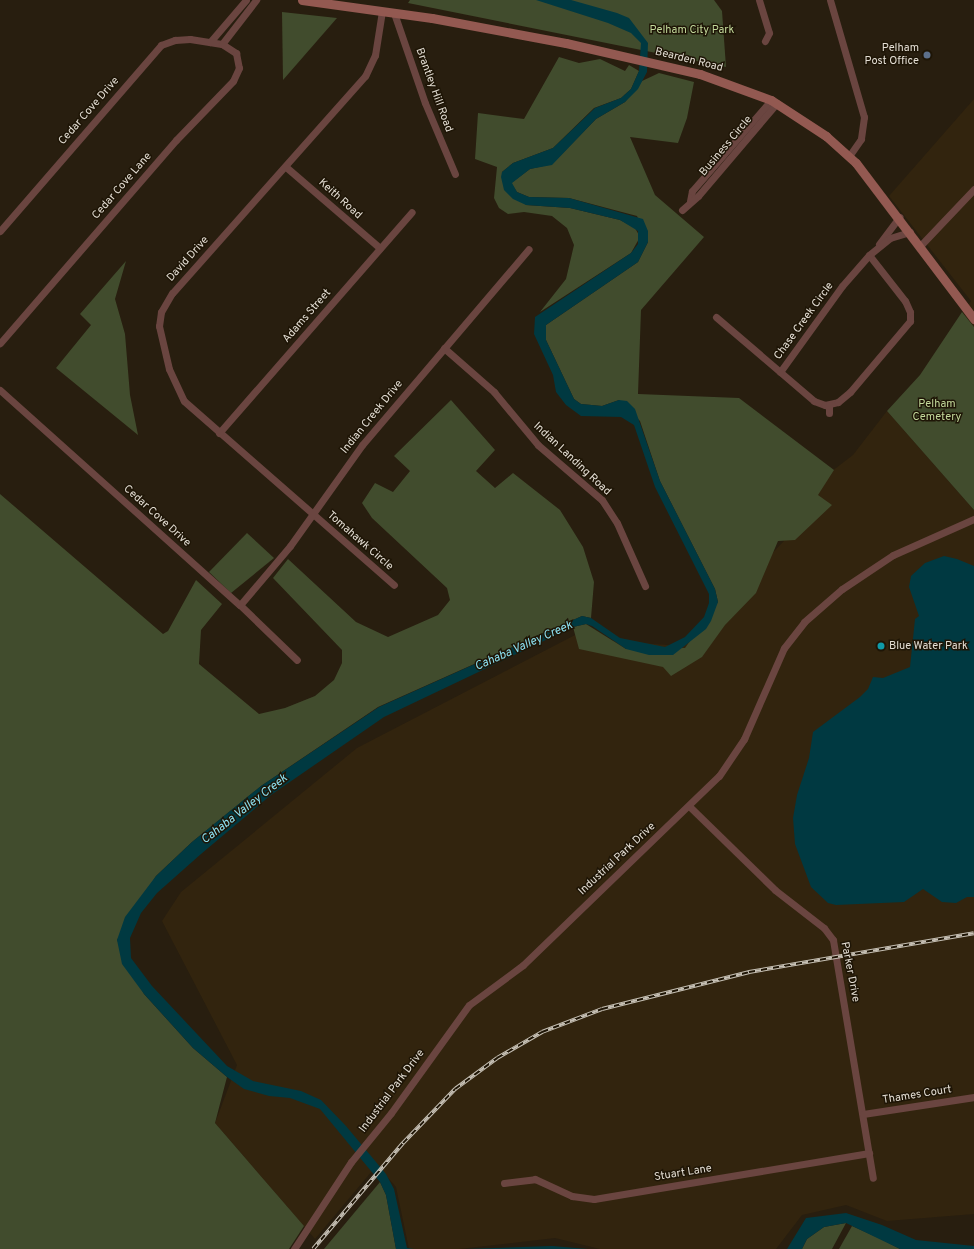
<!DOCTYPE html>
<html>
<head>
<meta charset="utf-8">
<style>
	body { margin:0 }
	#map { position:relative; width:974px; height:1249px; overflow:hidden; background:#281e0f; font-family:Overpass,sans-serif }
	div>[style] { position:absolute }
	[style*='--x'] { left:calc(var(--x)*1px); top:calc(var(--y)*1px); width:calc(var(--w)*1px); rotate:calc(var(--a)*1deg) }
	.built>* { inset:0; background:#32240e }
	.green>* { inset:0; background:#414c2d }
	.water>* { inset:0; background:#003941 }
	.street>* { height:7px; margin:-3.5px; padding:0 3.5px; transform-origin:3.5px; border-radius:3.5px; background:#6a4540 }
	.secondary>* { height:9px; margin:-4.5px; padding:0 4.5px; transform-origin:4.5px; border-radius:4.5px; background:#935951 }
	.rail>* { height:3.5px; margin-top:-1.75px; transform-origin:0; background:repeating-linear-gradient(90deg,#1e1506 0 6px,#c6c0b5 0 12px); box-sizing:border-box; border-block:1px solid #c6c0b5 }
	.dots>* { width:11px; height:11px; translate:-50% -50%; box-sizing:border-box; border:2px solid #1e1506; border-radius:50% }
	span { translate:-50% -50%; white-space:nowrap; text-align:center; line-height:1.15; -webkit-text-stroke:3px #1e1506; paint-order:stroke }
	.park-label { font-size:11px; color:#c3d99b }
	.poi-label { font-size:11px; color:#e4ded4 }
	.right { translate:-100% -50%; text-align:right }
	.left { translate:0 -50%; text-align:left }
	.street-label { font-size:11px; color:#e4ded4 }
	.water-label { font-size:12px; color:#8ce1f1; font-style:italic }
</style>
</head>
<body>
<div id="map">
	<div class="built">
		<div style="clip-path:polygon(974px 99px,974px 327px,963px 313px,971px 301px,889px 196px)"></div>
		<div style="clip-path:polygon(887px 411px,974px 510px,974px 1214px,887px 1221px,846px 1205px,802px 1215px,776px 1249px,600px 1249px,555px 1238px,459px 1249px,409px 1249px,396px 1187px,377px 1165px,315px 1239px,215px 1123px,237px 1065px,162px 921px,181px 892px,357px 748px,577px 634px,612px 641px,682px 646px,784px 541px,793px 501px,853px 455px)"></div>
	</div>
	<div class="green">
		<div style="clip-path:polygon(410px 0,714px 0,722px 11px,726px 67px,408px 3px)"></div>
		<div style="clip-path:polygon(282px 12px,337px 18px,283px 80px)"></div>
		<div style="clip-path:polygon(559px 57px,579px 63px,600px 59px,625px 71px,629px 65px,639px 71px,631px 89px,621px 98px,594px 108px,553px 148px,513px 163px,502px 172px,526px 205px,570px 208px,620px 220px,635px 228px,640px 237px,631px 253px,540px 312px,566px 279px,574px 245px,567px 228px,552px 216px,524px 212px,508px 214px,499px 208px,494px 198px,497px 167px,475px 159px,478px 113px,524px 119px)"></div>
		<div style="clip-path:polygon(659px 73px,694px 82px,687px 118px,678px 143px,630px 137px,655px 195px,704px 237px,641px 310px,638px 394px,739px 398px,834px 470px,818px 495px,832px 505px,795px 540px,778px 541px,756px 593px,725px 625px,702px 657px,671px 676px,663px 667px,579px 649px,573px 627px,586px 624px,626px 649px,685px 648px,718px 602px,715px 589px,660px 481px,640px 421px,619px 400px,602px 406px,581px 404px,574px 399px,546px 340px,546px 325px,638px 262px,648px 242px,637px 216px,569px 198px,529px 197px,517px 192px,511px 183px,530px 169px,552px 164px,596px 119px,625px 102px,642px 81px)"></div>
		<div style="clip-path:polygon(126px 261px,115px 299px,125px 334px,130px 395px,138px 435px,56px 368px,91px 325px,80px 314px)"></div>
		<div style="clip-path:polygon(962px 312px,974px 327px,974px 510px,887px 411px,920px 375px)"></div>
		<div style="clip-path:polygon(451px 400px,495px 450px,476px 471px,495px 488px,513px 473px,560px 510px,583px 547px,594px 582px,591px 618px,582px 616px,378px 707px,261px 786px,192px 842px,156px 876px,117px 940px,144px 994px,193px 1048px,227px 1077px,215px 1123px,304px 1226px,289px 1249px,0 1249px,0 494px,163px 634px,168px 631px,196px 580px,222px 604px,201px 630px,199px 664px,259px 714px,285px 708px,315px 696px,334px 680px,342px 663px,342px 650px,273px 578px,288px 559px,356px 622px,388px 637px,438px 615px,450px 600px,447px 588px,372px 518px,362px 503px,375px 483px,393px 492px,410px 471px,394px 456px)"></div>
		<div style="clip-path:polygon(247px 533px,274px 558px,231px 593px,209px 572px)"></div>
		<div style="clip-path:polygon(380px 1182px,386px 1195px,396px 1249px,324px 1249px)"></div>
		<div style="clip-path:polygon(846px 1223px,832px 1249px,802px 1249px,807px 1239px,824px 1227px)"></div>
		<div style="clip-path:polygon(852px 1226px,881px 1239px,900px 1249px,839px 1249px)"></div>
	</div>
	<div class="water">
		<div style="clip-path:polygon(536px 0,571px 0,617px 13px,629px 18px,648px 43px,647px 72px,638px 89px,625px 102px,596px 119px,552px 165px,530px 169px,512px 183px,517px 192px,529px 197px,569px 198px,643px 219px,648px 231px,648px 242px,638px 262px,546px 325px,546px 340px,574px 399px,581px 404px,602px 406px,619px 400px,627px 401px,635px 409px,660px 481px,715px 589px,718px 602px,711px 621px,706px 629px,673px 655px,649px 655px,626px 649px,592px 626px,586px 624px,573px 627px,384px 717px,271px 795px,201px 854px,157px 893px,141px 913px,130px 938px,131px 958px,152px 986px,227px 1066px,253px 1081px,301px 1091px,321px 1100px,346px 1126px,386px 1174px,394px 1189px,407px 1248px,414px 1249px,396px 1249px,386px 1195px,380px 1182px,320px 1109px,290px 1098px,269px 1096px,244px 1089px,227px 1077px,193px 1048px,144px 994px,122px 964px,117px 940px,125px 917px,156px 876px,192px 842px,261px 786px,379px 707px,582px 616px,591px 618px,620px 638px,665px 647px,685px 637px,704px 617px,709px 603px,709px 594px,655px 487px,634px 425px,621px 417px,581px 416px,566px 405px,556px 392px,553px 375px,534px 334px,535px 317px,631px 253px,638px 244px,638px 231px,620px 220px,570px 208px,526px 205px,513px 199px,504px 190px,501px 177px,502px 172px,513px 163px,553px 148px,595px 108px,621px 98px,631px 89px,639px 71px,641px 43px,631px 33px,608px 23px)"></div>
		<div style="clip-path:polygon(944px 556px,957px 559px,974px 566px,974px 897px,967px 897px,956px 903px,942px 902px,923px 889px,904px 902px,836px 905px,828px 903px,811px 887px,795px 844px,793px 818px,797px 795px,809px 758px,813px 732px,860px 697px,868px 689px,873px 677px,883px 678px,910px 667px,915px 619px,919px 616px,909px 587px,911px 576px,925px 563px)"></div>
		<div style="clip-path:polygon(846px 1213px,882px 1225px,916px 1240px,974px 1246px,974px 1249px,900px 1249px,846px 1223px,824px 1227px,807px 1239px,802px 1249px,787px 1249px,806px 1218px)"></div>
		<div style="clip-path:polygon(552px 1246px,588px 1249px,466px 1249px)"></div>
	</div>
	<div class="street">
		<div style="--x:759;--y:0;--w:34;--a:73"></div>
		<div style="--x:769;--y:33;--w:9;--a:117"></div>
		<div style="--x:830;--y:0;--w:122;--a:73.8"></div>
		<div style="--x:864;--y:117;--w:22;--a:98"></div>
		<div style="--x:861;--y:139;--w:21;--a:125"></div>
		<div style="--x:382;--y:11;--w:45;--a:99"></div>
		<div style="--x:375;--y:55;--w:23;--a:115"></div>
		<div style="--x:365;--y:76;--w:290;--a:131.6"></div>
		<div style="--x:172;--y:293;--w:22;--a:120"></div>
		<div style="--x:161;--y:312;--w:14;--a:98"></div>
		<div style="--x:159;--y:326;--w:44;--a:76.9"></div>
		<div style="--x:169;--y:369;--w:35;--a:65"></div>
		<div style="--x:184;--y:401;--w:279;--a:41.2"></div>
		<div style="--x:394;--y:13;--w:95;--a:71"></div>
		<div style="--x:425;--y:103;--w:77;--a:67.1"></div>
		<div style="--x:210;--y:42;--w:55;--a:-49.4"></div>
		<div style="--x:222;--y:44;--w:56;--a:-52.3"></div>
		<div style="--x:286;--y:167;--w:124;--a:40.8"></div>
		<div style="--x:690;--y:201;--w:10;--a:-79"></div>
		<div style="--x:692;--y:191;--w:121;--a:-49"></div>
		<div style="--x:682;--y:210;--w:21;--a:-41"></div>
		<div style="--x:698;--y:196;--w:122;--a:-49.7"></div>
		<div style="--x:0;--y:231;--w:246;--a:-49.1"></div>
		<div style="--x:161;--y:45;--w:15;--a:-20"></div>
		<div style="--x:175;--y:40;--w:15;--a:-4"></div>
		<div style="--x:190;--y:39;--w:32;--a:9"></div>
		<div style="--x:222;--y:44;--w:17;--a:33"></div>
		<div style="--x:236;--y:53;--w:15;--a:79"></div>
		<div style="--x:239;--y:68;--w:14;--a:115"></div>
		<div style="--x:233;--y:81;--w:82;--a:134"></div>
		<div style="--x:176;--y:140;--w:269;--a:130.9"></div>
		<div style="--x:879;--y:244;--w:34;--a:-53"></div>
		<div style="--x:920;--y:246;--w:79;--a:-46.5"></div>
		<div style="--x:716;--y:317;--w:129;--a:40.6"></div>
		<div style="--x:814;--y:401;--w:12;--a:20"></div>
		<div style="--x:825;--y:405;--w:13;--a:-13"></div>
		<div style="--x:838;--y:402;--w:16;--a:-40"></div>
		<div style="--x:850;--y:392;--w:93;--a:-49.8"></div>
		<div style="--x:910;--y:321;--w:9;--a:-90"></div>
		<div style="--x:910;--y:312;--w:12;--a:-114"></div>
		<div style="--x:905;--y:301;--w:58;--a:-128"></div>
		<div style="--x:444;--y:348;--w:67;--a:41.3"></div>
		<div style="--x:494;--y:392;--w:69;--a:50.3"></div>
		<div style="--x:538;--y:445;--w:84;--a:40.7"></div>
		<div style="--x:602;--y:500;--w:27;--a:57"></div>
		<div style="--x:617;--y:523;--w:69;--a:66"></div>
		<div style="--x:780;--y:372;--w:106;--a:-54.2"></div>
		<div style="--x:842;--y:286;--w:41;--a:-48.9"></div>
		<div style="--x:869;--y:255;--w:27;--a:-39"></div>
		<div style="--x:890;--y:238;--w:21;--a:-17"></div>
		<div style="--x:0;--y:390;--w:322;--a:41.9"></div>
		<div style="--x:240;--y:605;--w:79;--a:44"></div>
		<div style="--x:829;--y:405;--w:8;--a:90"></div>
		<div style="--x:219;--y:433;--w:293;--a:-48.9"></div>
		<div style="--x:240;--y:605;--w:77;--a:-49.7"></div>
		<div style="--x:290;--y:546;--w:124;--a:-54.5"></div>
		<div style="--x:362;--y:445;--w:257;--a:-49.6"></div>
		<div style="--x:689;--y:806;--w:120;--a:44.3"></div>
		<div style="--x:775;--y:890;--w:62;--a:37.8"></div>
		<div style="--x:824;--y:928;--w:15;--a:53"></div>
		<div style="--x:833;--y:940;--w:241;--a:80.5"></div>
		<div style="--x:863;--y:1114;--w:112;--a:-8.7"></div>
		<div style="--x:504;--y:1183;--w:31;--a:-7"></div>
		<div style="--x:535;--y:1179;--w:41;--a:24.7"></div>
		<div style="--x:572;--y:1196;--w:22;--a:8"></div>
		<div style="--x:594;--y:1199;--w:279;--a:-9.5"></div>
		<div style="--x:294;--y:1249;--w:104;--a:-56.8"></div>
		<div style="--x:351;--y:1162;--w:63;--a:-50.8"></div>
		<div style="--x:391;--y:1113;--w:133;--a:-54.2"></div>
		<div style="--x:469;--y:1005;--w:67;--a:-36.5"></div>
		<div style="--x:523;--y:965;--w:272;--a:-44"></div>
		<div style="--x:719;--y:776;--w:45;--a:-56"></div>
		<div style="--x:744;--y:739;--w:99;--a:-66.3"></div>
		<div style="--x:784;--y:648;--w:33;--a:-52"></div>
		<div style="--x:804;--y:622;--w:50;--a:-41"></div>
		<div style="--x:842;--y:589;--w:61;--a:-33.7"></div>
		<div style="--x:893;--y:555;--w:89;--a:-24"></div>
	</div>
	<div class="secondary">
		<div style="--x:302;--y:0;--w:131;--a:7.9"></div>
		<div style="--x:432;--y:18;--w:136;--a:10.6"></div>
		<div style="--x:566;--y:43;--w:138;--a:13"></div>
		<div style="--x:700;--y:74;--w:76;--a:20.1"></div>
		<div style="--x:771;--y:100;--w:66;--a:33.2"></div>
		<div style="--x:826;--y:136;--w:40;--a:42"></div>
		<div style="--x:856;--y:163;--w:196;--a:52.9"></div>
	</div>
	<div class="rail">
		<div style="--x:313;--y:1249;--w:139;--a:-49.7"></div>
		<div style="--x:403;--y:1143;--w:75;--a:-46.1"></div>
		<div style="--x:455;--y:1089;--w:52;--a:-36.4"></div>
		<div style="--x:497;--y:1058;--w:52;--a:-30"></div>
		<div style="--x:542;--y:1032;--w:64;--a:-21"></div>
		<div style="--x:602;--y:1009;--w:152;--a:-14.1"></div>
		<div style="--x:749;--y:972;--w:228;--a:-9.8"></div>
	</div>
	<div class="dots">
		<div style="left:927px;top:55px;background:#5c6f8a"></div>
		<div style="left:881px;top:646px;background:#0f9aa8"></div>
	</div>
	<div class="park-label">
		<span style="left:692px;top:30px">Pelham City Park</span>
		<span style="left:937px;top:411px">Pelham<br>Cemetery</span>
	</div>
	<div class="poi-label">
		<span class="right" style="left:919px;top:55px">Pelham<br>Post Office</span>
		<span class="left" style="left:889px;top:646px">Blue Water Park</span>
	</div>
	<div class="street-label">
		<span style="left:689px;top:60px;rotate:14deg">Bearden Road</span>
		<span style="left:434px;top:90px;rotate:70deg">Brantley Hill Road</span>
		<span style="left:89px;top:111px;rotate:-49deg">Cedar Cove Drive</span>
		<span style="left:726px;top:146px;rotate:-50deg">Business Circle</span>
		<span style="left:122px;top:186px;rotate:-49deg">Cedar Cove Lane</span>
		<span style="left:340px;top:199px;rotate:42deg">Keith Road</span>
		<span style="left:188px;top:259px;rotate:-48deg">David Drive</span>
		<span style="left:307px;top:316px;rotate:-49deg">Adams Street</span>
		<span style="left:804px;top:321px;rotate:-54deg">Chase Creek Circle</span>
		<span style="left:372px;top:417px;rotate:-51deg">Indian Creek Drive</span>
		<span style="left:572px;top:459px;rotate:43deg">Indian Landing Road</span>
		<span style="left:157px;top:516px;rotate:42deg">Cedar Cove Drive</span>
		<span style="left:360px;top:541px;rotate:41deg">Tomahawk Circle</span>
		<span style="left:617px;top:859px;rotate:-43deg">Industrial Park Drive</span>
		<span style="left:850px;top:972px;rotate:79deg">Parker Drive</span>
		<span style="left:392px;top:1091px;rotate:-53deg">Industrial Park Drive</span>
		<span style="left:917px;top:1095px;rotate:-9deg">Thames Court</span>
		<span style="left:683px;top:1173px;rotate:-9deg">Stuart Lane</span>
	</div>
	<div class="water-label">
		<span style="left:524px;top:647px;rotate:-24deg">Cahaba Valley Creek</span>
		<span style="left:245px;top:810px;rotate:-38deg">Cahaba Valley Creek</span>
	</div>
</div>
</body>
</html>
